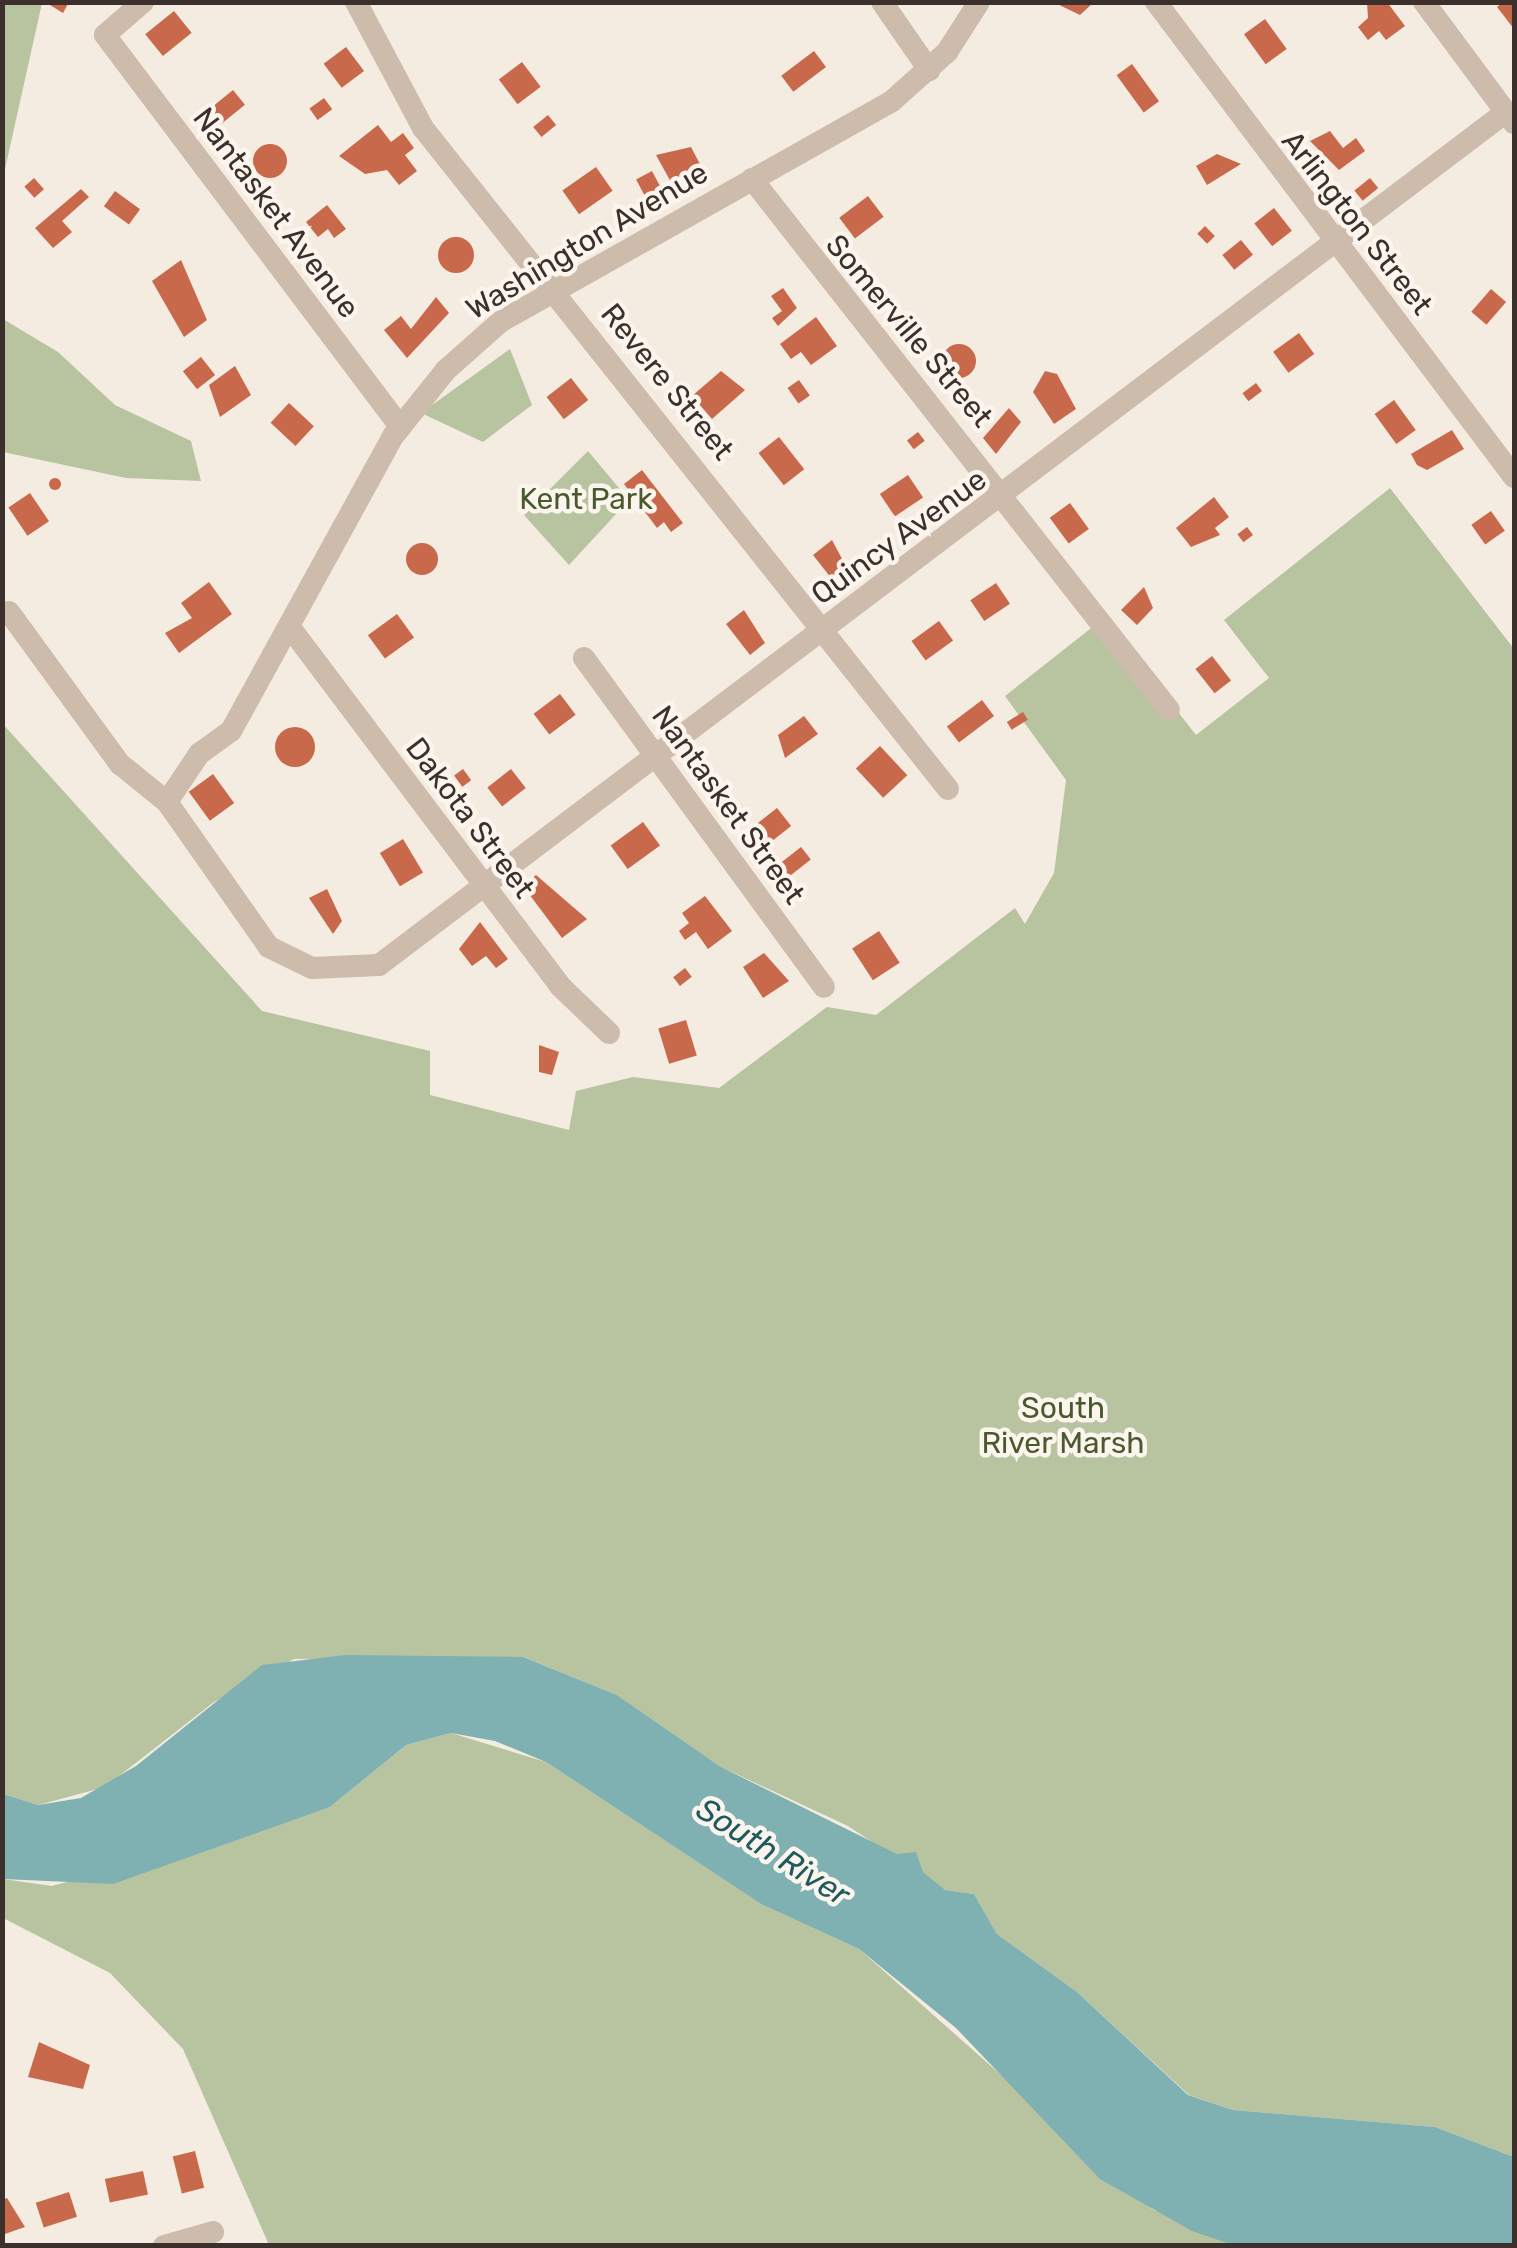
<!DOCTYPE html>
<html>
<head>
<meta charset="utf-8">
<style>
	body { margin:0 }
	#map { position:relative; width:1517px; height:2248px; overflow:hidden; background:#f4ebe1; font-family:Rubik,sans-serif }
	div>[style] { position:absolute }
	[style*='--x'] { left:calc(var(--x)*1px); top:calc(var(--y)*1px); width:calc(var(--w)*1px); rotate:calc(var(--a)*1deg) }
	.green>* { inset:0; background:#b8c4a0 }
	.water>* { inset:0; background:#7fb0b2 }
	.building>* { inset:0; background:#c8694b; transform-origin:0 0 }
	.round { border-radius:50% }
	.minor>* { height:22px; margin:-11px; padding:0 11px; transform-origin:11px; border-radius:11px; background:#cdbbac }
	span { translate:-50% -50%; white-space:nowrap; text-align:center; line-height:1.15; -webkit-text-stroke:9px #fbf5ee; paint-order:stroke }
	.street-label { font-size:30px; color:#3b302b }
	.park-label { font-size:30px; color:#4a5a2e }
	.water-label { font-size:32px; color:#1f5a5e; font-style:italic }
	.frame { position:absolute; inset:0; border:5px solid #3b302b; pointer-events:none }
</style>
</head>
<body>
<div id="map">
	<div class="green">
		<div style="clip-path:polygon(3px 2px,42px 3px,3px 178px,2px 3px)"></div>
		<div style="clip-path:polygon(3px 319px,58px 352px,115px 405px,191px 441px,201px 481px,126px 478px,3px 452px)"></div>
		<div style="clip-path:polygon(510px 349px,532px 405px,483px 442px,421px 413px)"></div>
		<div style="clip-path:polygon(588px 451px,629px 500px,569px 565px,524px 515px)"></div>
		<div style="clip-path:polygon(1390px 488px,1514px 649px,1514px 2157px,1435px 2127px,1233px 2110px,1189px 2095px,1077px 1992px,997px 1934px,974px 1894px,945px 1890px,848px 1826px,721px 1767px,617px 1695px,523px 1657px,294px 1659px,214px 1702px,105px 1787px,38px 1805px,3px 1794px,2px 723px,262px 1011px,430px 1051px,430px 1095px,569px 1130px,576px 1091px,633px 1077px,719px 1088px,827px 1007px,876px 1015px,1015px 908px,1025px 924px,1054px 873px,1066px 780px,1005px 696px,1104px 618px,1196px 735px,1269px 678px,1224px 620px)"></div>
		<div style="clip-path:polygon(451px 1733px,546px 1762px,761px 1904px,859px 1949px,1152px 2209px,1236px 2245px,269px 2245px,183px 2049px,110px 1973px,3px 1918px,3px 1879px,52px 1886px,280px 1824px,330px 1807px,406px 1745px)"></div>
	</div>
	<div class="water">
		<div style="clip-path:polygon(345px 1655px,523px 1657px,617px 1695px,721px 1767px,897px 1854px,916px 1852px,923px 1872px,945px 1890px,974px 1894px,997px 1934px,1077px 1992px,1188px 2095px,1233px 2110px,1435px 2127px,1514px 2157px,1514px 2245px,1236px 2246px,1192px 2231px,1100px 2179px,956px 2028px,859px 1949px,761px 1904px,546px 1762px,495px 1741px,451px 1733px,406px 1745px,330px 1807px,113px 1884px,3px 1879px,3px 1794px,38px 1805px,81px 1798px,136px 1766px,262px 1665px)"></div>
	</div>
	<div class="building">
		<div style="clip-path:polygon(45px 2px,69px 2px,63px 13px)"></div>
		<div style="clip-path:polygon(1053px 2px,1094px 2px,1080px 15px)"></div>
		<div style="clip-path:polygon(1367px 2px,1387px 2px,1405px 26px,1386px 40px,1379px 31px,1368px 40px,1358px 27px,1368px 18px)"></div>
		<div style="clip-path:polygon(1503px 2px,1514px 2px,1514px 29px,1497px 7px)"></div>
		<div style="left:174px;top:11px;width:28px;height:37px;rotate:51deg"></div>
		<div style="left:1265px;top:19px;width:37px;height:26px;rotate:54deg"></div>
		<div style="left:346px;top:47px;width:30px;height:28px;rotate:53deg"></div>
		<div style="left:814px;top:51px;width:20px;height:41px;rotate:53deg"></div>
		<div style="left:522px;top:62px;width:31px;height:29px;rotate:53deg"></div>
		<div style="left:1132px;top:64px;width:46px;height:19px;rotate:54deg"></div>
		<div style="left:233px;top:90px;width:19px;height:33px;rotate:51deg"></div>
		<div style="left:324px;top:98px;width:14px;height:18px;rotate:54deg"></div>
		<div style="left:548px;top:115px;width:13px;height:19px;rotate:51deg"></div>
		<div style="clip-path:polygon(378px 125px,391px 142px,403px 133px,414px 148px,405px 155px,417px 171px,399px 185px,387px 170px,365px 174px,339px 156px)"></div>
		<div style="clip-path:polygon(1330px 131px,1343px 148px,1356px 138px,1365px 151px,1339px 170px,1310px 141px)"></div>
		<div class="round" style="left:253px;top:144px;width:34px;height:34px"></div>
		<div style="clip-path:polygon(691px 147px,702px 168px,672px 184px,656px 155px)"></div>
		<div style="clip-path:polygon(1217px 154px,1241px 164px,1207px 185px,1196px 166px)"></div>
		<div style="left:596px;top:167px;width:29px;height:41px;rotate:55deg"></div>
		<div style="left:652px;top:171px;width:24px;height:18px;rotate:62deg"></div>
		<div style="left:34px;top:178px;width:15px;height:13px;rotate:48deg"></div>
		<div style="left:1370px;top:178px;width:13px;height:20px;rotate:51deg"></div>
		<div style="clip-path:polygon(81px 189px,89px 197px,62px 221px,72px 232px,53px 248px,35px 228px)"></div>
		<div style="left:115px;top:191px;width:31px;height:19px;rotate:36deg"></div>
		<div style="left:868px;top:196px;width:26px;height:36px;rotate:53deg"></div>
		<div style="clip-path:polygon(327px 205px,346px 229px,334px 238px,328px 229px,318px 237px,306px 222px)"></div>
		<div style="left:1274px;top:208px;width:29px;height:25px;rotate:52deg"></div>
		<div style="left:1205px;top:226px;width:14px;height:11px;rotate:45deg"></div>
		<div class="round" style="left:438px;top:237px;width:36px;height:36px"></div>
		<div style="left:1241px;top:240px;width:19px;height:24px;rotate:51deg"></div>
		<div style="clip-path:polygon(181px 260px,207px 320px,184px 337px,152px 281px)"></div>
		<div style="clip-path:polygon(783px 288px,797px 308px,778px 326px,772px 318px,782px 311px,771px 296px)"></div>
		<div style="left:1491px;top:289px;width:20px;height:30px;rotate:41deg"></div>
		<div style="clip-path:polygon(436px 297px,449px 313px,407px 358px,384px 330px,401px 316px,411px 329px)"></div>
		<div style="clip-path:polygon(816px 317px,837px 346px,811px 365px,801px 352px,791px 359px,780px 344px)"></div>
		<div style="left:1299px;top:333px;width:26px;height:32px;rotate:54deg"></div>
		<div class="round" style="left:942px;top:344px;width:34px;height:34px"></div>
		<div style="left:201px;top:357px;width:23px;height:23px;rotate:52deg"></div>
		<div style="clip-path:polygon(235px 366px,251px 395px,220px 417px,209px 385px)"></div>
		<div style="clip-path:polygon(721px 371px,745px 390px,712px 419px,692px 396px)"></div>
		<div style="clip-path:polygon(1045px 371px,1057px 374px,1076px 409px,1054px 424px,1033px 392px)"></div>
		<div style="left:571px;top:378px;width:28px;height:31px;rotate:52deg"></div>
		<div style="left:799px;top:380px;width:19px;height:14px;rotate:55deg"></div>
		<div style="left:1256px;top:383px;width:10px;height:17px;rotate:53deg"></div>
		<div style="left:1394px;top:400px;width:37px;height:24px;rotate:54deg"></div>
		<div style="left:289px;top:403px;width:34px;height:27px;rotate:43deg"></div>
		<div style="clip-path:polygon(1009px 408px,1021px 422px,996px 454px,983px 438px)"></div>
		<div style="clip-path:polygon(1452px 430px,1464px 449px,1427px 470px,1417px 465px,1411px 454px)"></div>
		<div style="left:918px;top:432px;width:11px;height:14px;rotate:52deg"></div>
		<div style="left:779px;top:437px;width:41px;height:26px;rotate:52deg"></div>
		<div style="clip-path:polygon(642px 470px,683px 523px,671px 532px,664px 522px,657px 528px,624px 484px)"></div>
		<div style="left:908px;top:475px;width:27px;height:34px;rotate:56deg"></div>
		<div class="round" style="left:49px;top:478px;width:12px;height:12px"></div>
		<div style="left:30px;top:493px;width:34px;height:26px;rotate:56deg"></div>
		<div style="clip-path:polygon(1214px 497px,1229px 517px,1215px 528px,1220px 535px,1191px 547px,1176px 528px)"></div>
		<div style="left:1070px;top:503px;width:32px;height:25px;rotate:54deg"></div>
		<div style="left:1491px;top:511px;width:24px;height:24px;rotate:55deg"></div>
		<div style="left:1247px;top:527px;width:10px;height:12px;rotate:53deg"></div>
		<div style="clip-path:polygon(832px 540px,849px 572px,835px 583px,813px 555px)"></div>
		<div class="round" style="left:406px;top:543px;width:32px;height:32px"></div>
		<div style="clip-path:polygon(209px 582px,232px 614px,179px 653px,165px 633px,192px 618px,181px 603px)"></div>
		<div style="left:996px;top:583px;width:25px;height:31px;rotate:56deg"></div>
		<div style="clip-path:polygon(1144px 587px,1153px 608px,1137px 625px,1121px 610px)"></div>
		<div style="clip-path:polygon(744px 610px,765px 643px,750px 655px,726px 624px)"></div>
		<div style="left:397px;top:614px;width:29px;height:36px;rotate:54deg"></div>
		<div style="left:939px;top:621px;width:24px;height:34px;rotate:54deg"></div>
		<div style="left:1212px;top:656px;width:31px;height:21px;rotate:52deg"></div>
		<div style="left:560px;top:694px;width:26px;height:33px;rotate:53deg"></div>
		<div style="left:982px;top:700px;width:20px;height:44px;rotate:53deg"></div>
		<div style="left:1023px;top:712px;width:9px;height:19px;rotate:58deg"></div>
		<div style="clip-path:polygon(804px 716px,818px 734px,785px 758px,778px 735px)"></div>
		<div class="round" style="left:275px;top:727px;width:40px;height:40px"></div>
		<div style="left:880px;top:746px;width:40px;height:33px;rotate:47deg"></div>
		<div style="left:463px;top:769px;width:14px;height:11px;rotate:54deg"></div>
		<div style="left:511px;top:769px;width:24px;height:30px;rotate:52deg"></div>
		<div style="left:213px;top:774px;width:36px;height:30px;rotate:54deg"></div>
		<div style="left:777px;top:808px;width:23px;height:37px;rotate:52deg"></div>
		<div style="left:643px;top:822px;width:29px;height:40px;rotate:54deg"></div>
		<div style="left:403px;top:839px;width:39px;height:27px;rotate:59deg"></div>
		<div style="left:801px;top:847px;width:16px;height:28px;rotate:52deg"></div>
		<div style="clip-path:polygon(536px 875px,587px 919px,562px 938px,523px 886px)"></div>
		<div style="clip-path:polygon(327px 889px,342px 921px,333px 934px,309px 898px)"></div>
		<div style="clip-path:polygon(705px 896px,732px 931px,708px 949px,696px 932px,685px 940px,679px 931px,689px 923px,682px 913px)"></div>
		<div style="clip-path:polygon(480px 922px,508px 959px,496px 968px,486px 956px,472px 966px,459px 949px)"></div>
		<div style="left:879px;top:931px;width:38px;height:32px;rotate:57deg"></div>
		<div style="clip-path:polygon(764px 953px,789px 981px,763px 998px,743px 967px)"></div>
		<div style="left:685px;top:968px;width:11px;height:15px;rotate:52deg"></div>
		<div style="left:686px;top:1020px;width:37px;height:29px;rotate:73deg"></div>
		<div style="clip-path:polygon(539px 1045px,559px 1052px,552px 1075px,539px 1072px)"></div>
		<div style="clip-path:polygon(39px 2042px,90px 2065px,83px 2089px,28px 2077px)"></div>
		<div style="left:195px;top:2151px;width:38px;height:23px;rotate:76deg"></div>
		<div style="left:143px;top:2171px;width:24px;height:39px;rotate:78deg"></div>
		<div style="left:69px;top:2192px;width:26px;height:35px;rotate:72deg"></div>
		<div style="clip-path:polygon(7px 2198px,25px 2227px,2px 2235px,2px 2200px)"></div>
	</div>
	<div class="minor">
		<div style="--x:143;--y:2;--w:50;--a:139"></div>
		<div style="--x:105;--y:35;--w:491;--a:53"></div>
		<div style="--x:356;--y:2;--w:143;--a:62"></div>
		<div style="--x:423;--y:128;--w:844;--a:51.54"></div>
		<div style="--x:882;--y:2;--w:83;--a:55.3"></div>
		<div style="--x:1156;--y:2;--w:595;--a:53"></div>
		<div style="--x:1424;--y:2;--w:151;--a:53.4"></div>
		<div style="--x:752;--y:179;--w:675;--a:51.86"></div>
		<div style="--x:9;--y:612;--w:188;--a:53.9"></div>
		<div style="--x:120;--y:764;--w:60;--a:39"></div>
		<div style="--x:167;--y:802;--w:177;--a:54.9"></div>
		<div style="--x:269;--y:947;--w:48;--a:26"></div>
		<div style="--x:312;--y:968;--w:67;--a:-2.6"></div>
		<div style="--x:379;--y:965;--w:1413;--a:-37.12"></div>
		<div style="--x:292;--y:630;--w:446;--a:53"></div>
		<div style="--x:560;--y:986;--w:68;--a:43.8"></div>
		<div style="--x:584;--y:658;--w:407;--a:53.9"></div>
		<div style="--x:167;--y:802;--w:58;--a:-56.3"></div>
		<div style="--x:199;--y:754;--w:39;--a:-36"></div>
		<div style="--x:231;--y:731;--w:338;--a:-61.2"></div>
		<div style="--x:394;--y:435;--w:83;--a:-51.3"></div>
		<div style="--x:446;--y:370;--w:72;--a:-41.6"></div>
		<div style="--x:500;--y:322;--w:450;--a:-29.4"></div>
		<div style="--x:892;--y:101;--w:74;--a:-41.7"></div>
		<div style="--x:947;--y:52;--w:59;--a:-57.4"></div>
		<div style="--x:164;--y:2246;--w:51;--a:-15.9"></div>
	</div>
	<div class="street-label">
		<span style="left:276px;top:213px;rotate:53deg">Nantasket Avenue</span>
		<span style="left:1357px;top:223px;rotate:52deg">Arlington Street</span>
		<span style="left:587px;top:241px;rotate:-31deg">Washington Avenue</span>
		<span style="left:909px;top:331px;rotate:50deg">Somerville Street</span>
		<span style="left:667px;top:382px;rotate:51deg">Revere Street</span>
		<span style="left:899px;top:537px;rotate:-36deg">Quincy Avenue</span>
		<span style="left:728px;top:805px;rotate:54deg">Nantasket Street</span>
		<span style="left:470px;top:818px;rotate:53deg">Dakota Street</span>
	</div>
	<div class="park-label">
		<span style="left:586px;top:499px">Kent Park</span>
		<span style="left:1063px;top:1425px">South<br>River Marsh</span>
	</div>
	<div class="water-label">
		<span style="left:773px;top:1852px;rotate:32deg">South River</span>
	</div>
	<div class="frame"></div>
</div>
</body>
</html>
